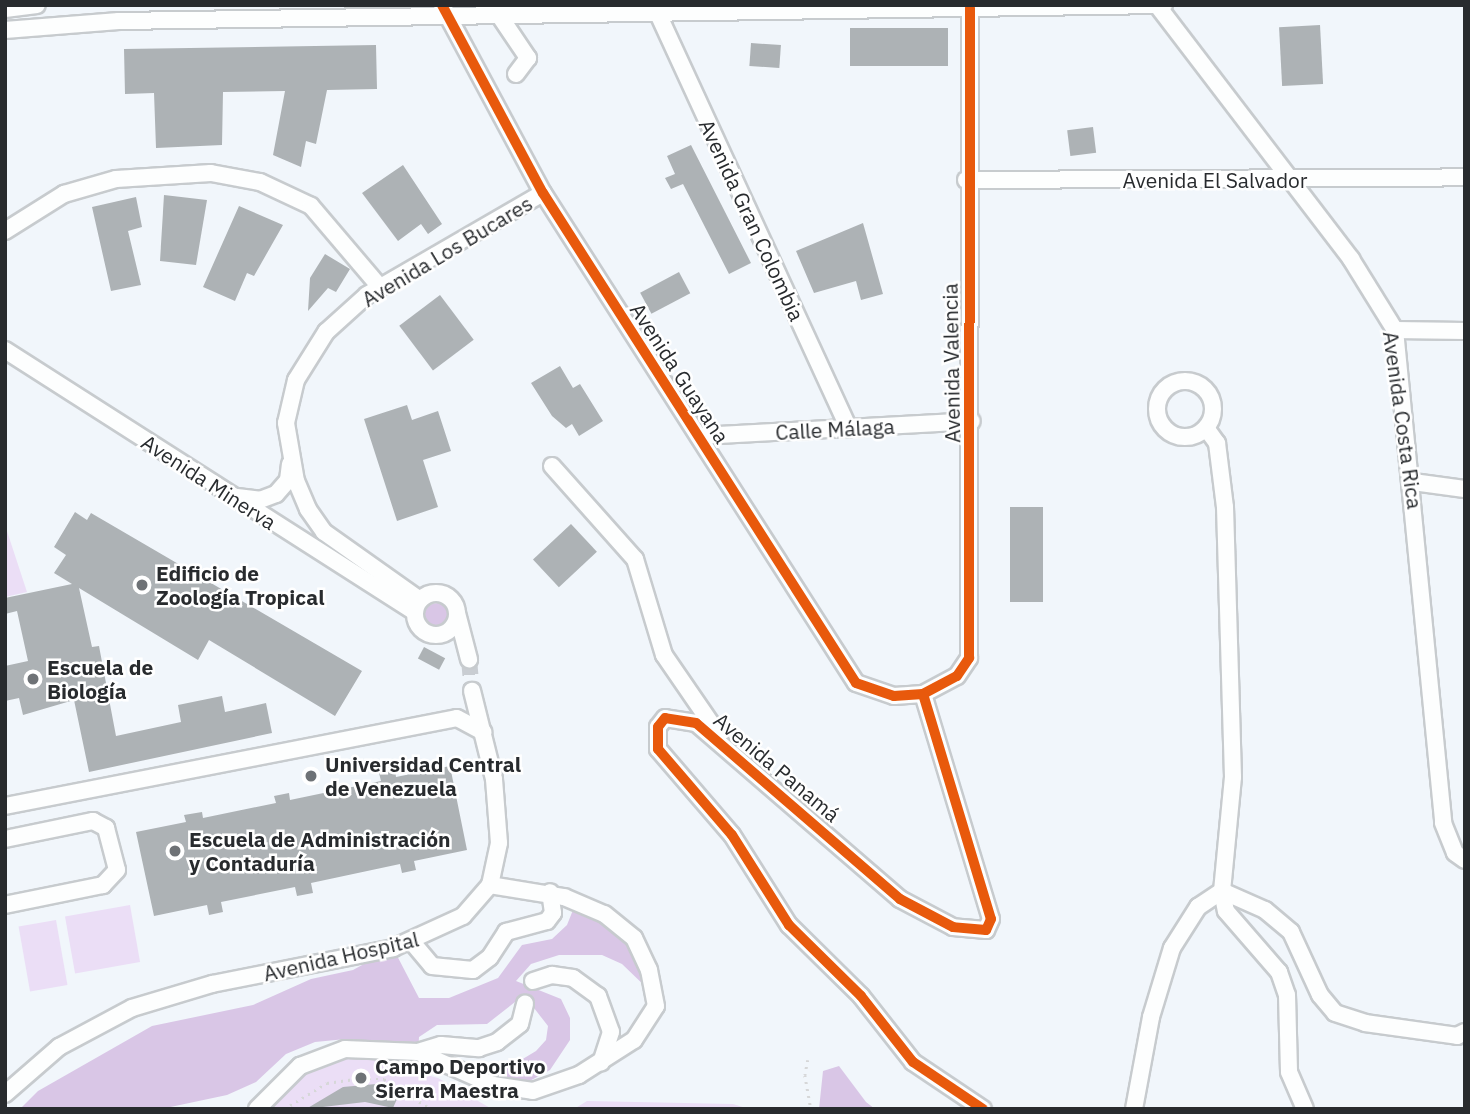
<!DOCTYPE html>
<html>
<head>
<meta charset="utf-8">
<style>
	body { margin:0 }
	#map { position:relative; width:1470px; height:1114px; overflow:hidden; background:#f1f6fb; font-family:"IBM Plex Sans",sans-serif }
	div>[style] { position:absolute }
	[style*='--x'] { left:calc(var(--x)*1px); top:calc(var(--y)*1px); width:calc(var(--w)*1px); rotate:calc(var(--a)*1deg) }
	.green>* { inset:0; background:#ebdef6; transform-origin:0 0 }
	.forest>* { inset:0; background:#d9c6e6 }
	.round { border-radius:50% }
	.building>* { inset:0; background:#adb2b5; transform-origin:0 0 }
	.minor-tunnel>* { height:16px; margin-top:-8px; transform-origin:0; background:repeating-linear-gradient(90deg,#c9cdd2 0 16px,transparent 0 24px) }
	.path>* { height:2.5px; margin-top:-1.25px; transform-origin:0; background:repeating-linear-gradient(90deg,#d6d7d8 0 2px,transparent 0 7px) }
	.roads { filter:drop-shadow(2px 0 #c7cbce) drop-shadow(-2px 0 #c7cbce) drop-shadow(0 2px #c7cbce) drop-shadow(0 -2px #c7cbce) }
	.minor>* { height:16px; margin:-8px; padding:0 8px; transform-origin:8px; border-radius:8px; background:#fdfefe }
	.minor>.ring { margin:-8px; padding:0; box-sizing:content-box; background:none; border:16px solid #fdfefe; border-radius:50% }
	.cycleway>* { height:10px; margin:-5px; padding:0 5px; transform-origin:5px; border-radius:5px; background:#e8590c }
	.dots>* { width:19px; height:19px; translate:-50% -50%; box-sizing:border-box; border:4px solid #fff; border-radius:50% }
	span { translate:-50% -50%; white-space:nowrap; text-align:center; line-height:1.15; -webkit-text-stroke:5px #fff; paint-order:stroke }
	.street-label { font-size:21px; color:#282b2e }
	.poi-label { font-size:21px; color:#282b2e; font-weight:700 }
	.left { translate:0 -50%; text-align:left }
	.frame { position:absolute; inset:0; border:7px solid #282b2e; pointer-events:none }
</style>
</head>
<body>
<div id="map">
	<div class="green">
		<div style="clip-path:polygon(5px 525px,27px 592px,5px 597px)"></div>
		<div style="left:130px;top:905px;width:58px;height:66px;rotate:80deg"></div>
		<div style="left:56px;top:920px;width:66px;height:38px;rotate:80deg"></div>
		<div style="clip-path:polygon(396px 1048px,396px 1067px,438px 1078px,492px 1109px,257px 1109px,322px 1056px)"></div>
		<div style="clip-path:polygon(587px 1101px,733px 1104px,749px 1109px,574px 1109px)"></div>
	</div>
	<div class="forest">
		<div class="round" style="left:424px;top:603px;width:28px;height:28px"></div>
		<div style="clip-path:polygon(586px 905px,634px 938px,648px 989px,622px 964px,602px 955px,559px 955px,531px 964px,516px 981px,561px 999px,570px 1018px,570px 1040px,550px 1070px,511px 1091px,463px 1065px,516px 1063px,536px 1051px,546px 1040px,548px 1026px,527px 999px,520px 998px,487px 1024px,437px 1025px,419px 1037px,418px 1052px,346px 1039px,315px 1042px,286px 1054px,256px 1082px,227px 1095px,161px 1109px,20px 1109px,38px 1091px,152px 1026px,253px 1005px,311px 979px,353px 970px,393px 948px,419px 998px,449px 998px,498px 978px,522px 945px,552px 939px,567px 925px,573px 910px)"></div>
		<div style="clip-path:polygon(839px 1066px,866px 1102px,875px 1109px,819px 1109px,823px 1071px)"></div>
	</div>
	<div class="building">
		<div style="left:1320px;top:25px;width:59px;height:41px;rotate:87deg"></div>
		<div style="left:850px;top:28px;width:98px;height:38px"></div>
		<div style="left:751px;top:43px;width:30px;height:23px;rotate:4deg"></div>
		<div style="clip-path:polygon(376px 45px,377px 89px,327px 90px,316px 144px,306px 141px,301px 167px,273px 155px,285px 91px,223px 92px,222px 145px,156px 148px,154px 93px,125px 94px,124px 49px)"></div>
		<div style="left:1093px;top:127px;width:26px;height:26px;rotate:83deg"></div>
		<div style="clip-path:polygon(691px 145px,751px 263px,729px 274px,683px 184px,671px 189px,665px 178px,675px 174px,667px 156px)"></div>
		<div style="clip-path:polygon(403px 165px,442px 224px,428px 234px,421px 224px,398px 241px,362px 193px)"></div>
		<div style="clip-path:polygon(164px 195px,207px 200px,196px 265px,160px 261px)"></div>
		<div style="clip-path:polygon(136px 197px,142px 227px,128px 231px,141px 285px,111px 291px,92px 207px)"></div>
		<div style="clip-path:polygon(239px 206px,283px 225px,254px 276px,247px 273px,235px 301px,203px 287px)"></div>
		<div style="clip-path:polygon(863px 223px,883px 294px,861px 300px,856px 281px,814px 293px,796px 251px)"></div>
		<div style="clip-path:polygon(325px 254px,350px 269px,336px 292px,328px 288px,308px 311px,310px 278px)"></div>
		<div style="left:679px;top:272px;width:24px;height:44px;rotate:62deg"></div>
		<div style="left:440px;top:295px;width:56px;height:51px;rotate:53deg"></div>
		<div style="clip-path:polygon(560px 366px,573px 388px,580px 384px,603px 421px,579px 436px,572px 424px,566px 428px,552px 416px,531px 383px)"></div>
		<div style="clip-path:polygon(407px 405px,412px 420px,438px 411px,451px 451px,423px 460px,438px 507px,397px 521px,364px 419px)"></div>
		<div style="left:1010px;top:507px;width:33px;height:95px"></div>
		<div style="clip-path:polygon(75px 512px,87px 520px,91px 513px,362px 671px,335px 716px,209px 640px,198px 660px,79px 588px,92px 647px,99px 646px,116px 736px,181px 722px,178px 705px,222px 696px,225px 712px,266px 703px,272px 733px,89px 772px,74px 700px,23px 715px,19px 698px,5px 701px,5px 666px,28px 661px,17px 611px,5px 614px,5px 598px,72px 584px,54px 573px,66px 555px,54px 547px)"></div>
		<div style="left:571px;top:524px;width:38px;height:52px;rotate:47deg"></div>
		<div style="left:424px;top:647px;width:24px;height:13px;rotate:28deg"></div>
		<div style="clip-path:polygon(450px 766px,467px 850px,414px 861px,416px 870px,402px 873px,400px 864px,311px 883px,313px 893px,297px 896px,295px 887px,221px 902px,223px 912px,209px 915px,207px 905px,154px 916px,136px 832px,186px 822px,184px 815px,202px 812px,203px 818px,276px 803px,274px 796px,289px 793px,290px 800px,381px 781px,379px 773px,395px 770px,396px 777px)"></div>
		<div style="clip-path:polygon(376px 1084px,401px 1090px,393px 1108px,365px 1102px,306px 1109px,343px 1087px)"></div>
	</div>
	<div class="minor-tunnel">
		<div style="--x:469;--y:659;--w:32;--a:85"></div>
	</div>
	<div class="path">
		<div style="--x:808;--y:1060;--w:15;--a:101"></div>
		<div style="--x:805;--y:1075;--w:35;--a:80"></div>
		<div style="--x:284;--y:1109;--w:50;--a:-31.2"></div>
		<div style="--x:327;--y:1083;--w:28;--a:-8"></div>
		<div style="--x:355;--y:1079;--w:29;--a:0"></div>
		<div style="--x:384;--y:1079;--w:56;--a:32.6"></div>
	</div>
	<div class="roads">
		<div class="minor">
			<div style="--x:442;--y:5;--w:213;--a:61.8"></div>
			<div style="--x:543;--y:193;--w:581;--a:57.43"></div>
			<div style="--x:856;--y:683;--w:40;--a:18.9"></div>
			<div style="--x:894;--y:696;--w:29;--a:-4"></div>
			<div style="--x:923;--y:694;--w:38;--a:-28"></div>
			<div style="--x:957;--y:676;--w:22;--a:-56"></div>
			<div style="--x:969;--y:658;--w:650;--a:-89.91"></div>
			<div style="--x:654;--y:5;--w:466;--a:65.3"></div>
			<div style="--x:1157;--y:5;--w:320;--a:52.6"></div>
			<div style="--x:1351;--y:259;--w:84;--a:58.2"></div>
			<div style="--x:1395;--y:330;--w:495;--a:84.4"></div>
			<div style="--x:1443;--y:823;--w:32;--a:68"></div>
			<div style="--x:1455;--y:853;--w:12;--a:35"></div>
			<div style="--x:5;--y:9;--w:32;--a:-7"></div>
			<div style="--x:499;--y:15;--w:52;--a:56"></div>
			<div style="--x:528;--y:58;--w:20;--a:127"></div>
			<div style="--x:5;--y:30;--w:114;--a:-4.5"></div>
			<div style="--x:119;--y:21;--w:1045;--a:-0.88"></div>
			<div style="--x:966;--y:180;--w:499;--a:-0.3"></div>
			<div style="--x:5;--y:231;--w:70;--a:-32.1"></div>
			<div style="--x:64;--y:194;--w:54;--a:-16.1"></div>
			<div style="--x:116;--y:179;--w:95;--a:-3.6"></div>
			<div style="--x:211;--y:173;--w:50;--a:10.4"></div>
			<div style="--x:260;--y:182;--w:56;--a:25.2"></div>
			<div style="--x:311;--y:206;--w:106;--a:49.6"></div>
			<div style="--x:1395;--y:330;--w:70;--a:0.8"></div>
			<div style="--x:5;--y:350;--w:486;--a:32.6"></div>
			<div class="ring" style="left:1157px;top:381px;width:40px;height:40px"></div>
			<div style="--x:1206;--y:428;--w:19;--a:54"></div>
			<div style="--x:1217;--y:443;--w:64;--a:82.9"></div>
			<div style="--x:1225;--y:507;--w:270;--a:88.3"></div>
			<div style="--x:1233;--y:777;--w:115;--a:95.5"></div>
			<div style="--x:1222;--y:891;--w:47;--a:23.8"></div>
			<div style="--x:1265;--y:910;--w:34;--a:40"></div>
			<div style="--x:1291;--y:932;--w:69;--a:65.3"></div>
			<div style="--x:1320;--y:995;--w:23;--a:50"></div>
			<div style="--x:1335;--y:1013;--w:32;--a:18"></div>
			<div style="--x:1365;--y:1023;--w:93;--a:8"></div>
			<div style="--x:1457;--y:1036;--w:9;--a:-27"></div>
			<div style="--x:699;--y:436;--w:273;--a:-3.1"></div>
			<div style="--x:552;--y:466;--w:125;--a:48.3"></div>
			<div style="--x:635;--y:559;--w:100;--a:73.2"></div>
			<div style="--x:664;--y:655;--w:97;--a:55.5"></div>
			<div style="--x:1413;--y:482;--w:52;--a:7.7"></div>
			<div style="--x:237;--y:497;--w:23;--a:7"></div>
			<div style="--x:260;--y:500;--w:17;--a:-21"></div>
			<div style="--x:276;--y:494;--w:18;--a:-49"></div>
			<div style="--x:288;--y:480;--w:16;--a:-83"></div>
			<div class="ring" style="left:415px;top:593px;width:26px;height:26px"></div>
			<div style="--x:420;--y:600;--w:118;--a:-144.7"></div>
			<div style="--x:324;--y:532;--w:28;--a:-125"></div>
			<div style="--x:308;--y:509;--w:30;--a:-113"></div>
			<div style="--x:296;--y:481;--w:59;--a:-99.8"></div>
			<div style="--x:286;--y:423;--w:44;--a:-76.9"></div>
			<div style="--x:296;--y:380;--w:57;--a:-58"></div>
			<div style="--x:326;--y:332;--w:55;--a:-42.1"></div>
			<div style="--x:367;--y:295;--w:203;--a:-30.1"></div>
			<div style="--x:457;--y:613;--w:48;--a:75.4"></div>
			<div style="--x:923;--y:694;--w:235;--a:73.2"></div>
			<div style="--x:991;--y:919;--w:12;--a:114"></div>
			<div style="--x:986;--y:930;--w:33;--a:-175"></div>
			<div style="--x:953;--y:927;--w:60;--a:-152.2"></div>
			<div style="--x:900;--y:899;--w:269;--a:-139.2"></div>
			<div style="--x:696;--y:723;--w:31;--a:-171"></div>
			<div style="--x:665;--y:718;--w:11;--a:128"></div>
			<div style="--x:658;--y:727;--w:22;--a:90"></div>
			<div style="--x:658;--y:749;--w:113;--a:49.3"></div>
			<div style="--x:732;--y:835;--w:107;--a:57.7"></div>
			<div style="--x:789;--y:925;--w:101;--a:44.6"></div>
			<div style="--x:861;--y:996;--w:84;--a:51.8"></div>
			<div style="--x:913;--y:1062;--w:84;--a:33.9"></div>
			<div style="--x:5;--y:806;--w:460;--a:-11"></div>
			<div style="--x:457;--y:718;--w:30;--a:28"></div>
			<div style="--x:5;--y:839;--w:90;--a:-11.6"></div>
			<div style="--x:93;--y:821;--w:15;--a:28"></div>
			<div style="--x:106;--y:828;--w:43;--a:75.3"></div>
			<div style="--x:117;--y:870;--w:21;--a:133"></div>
			<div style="--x:103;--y:885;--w:100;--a:168.5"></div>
			<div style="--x:412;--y:942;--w:31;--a:50"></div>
			<div style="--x:432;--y:966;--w:41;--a:5.6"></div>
			<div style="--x:473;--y:970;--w:21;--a:-37"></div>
			<div style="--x:490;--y:957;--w:30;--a:-57"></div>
			<div style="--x:506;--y:932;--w:42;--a:-15"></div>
			<div style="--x:547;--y:921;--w:10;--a:-53"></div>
			<div style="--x:553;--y:913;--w:21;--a:-98"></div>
			<div style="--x:533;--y:981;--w:20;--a:-18"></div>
			<div style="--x:552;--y:975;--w:21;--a:8"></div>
			<div style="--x:573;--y:978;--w:31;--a:36"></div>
			<div style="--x:598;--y:996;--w:38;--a:70"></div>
			<div style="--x:611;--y:1032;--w:32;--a:108"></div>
			<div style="--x:418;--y:1052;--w:24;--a:-17"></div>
			<div style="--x:441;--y:1045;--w:38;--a:5"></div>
			<div style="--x:479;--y:1048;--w:19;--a:-18"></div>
			<div style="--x:497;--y:1042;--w:29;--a:-38"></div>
			<div style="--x:520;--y:1024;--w:21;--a:-76"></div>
			<div style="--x:5;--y:1094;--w:72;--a:-41"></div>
			<div style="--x:59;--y:1047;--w:83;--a:-28.1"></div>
			<div style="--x:132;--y:1008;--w:84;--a:-16.7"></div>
			<div style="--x:212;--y:984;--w:185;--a:-11.2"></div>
			<div style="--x:393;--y:948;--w:77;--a:-24.6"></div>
			<div style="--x:463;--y:916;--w:41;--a:-48.9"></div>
			<div style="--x:490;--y:885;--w:43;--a:-77.9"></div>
			<div style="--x:499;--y:843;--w:64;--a:-94.5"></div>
			<div style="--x:494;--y:779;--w:91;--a:-104"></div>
			<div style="--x:257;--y:1109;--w:61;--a:-45"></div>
			<div style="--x:300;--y:1066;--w:48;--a:-20.7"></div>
			<div style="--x:345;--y:1049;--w:73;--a:2.4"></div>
			<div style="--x:418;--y:1052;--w:82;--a:23.7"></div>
			<div style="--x:493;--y:1085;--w:40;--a:8.5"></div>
			<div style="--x:533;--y:1091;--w:49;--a:-19.2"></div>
			<div style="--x:579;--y:1075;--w:65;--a:-32.5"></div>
			<div style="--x:634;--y:1040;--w:40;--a:-57.1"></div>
			<div style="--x:656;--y:1006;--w:37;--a:-101"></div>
			<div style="--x:649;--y:970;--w:35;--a:-115"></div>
			<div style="--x:634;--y:938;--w:38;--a:-141"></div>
			<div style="--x:604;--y:914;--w:43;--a:-157"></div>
			<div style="--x:564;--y:897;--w:75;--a:-170.8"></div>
			<div style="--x:1134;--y:1109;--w:94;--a:-79.5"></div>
			<div style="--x:1151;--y:1017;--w:72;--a:-73.1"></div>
			<div style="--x:1172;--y:948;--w:49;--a:-57.6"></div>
			<div style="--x:1198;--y:907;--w:29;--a:-34"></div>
			<div style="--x:1222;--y:891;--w:20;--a:79"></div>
			<div style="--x:1226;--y:911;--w:81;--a:49"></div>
			<div style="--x:1279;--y:972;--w:24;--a:71"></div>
			<div style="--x:1287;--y:995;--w:77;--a:88.5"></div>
			<div style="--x:1289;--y:1072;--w:40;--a:66.6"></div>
		</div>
	</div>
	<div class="cycleway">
		<div style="--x:442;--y:5;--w:213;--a:61.8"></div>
		<div style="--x:543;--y:193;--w:581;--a:57.43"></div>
		<div style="--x:856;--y:683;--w:40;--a:18.9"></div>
		<div style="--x:894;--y:696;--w:29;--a:-4"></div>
		<div style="--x:923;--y:694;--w:38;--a:-28"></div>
		<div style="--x:957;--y:676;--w:22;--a:-56"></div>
		<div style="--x:969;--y:658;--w:650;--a:-89.91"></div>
		<div style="--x:923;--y:694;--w:235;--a:73.2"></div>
		<div style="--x:991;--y:919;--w:12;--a:114"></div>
		<div style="--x:986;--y:930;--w:33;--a:-175"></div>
		<div style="--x:953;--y:927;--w:60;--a:-152.2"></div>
		<div style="--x:900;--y:899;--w:269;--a:-139.2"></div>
		<div style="--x:696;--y:723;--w:31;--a:-171"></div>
		<div style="--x:665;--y:718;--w:11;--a:128"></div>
		<div style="--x:658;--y:727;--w:22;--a:90"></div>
		<div style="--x:658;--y:749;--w:113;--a:49.3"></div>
		<div style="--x:732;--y:835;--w:107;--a:57.7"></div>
		<div style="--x:789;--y:925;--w:101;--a:44.6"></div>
		<div style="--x:861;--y:996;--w:84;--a:51.8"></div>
		<div style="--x:913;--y:1062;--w:84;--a:33.9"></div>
	</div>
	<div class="dots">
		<div style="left:142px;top:585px;background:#6e7276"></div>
		<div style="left:33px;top:679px;background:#6e7276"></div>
		<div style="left:311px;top:776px;background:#6e7276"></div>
		<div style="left:175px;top:851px;background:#6e7276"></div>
		<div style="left:361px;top:1078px;background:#6e7276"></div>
	</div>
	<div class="street-label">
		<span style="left:1215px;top:180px">Avenida El Salvador</span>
		<span style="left:752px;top:220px;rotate:65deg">Avenida Gran Colombia</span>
		<span style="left:447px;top:251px;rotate:-31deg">Avenida Los Bucares</span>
		<span style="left:951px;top:363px;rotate:-91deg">Avenida Valencia</span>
		<span style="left:680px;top:373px;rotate:57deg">Avenida Guayana</span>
		<span style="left:1403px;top:420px;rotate:82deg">Avenida Costa Rica</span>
		<span style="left:835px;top:429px;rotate:-3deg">Calle Málaga</span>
		<span style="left:209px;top:482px;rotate:33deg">Avenida Minerva</span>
		<span style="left:777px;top:767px;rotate:40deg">Avenida Panamá</span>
		<span style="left:341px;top:956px;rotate:-13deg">Avenida Hospital</span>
	</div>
	<div class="poi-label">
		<span class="left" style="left:156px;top:585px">Edificio de<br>Zoología Tropical</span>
		<span class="left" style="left:47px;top:679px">Escuela de<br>Biología</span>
		<span class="left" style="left:325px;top:776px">Universidad Central<br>de Venezuela</span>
		<span class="left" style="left:189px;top:851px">Escuela de Administración<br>y Contaduría</span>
		<span class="left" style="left:375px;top:1078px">Campo Deportivo<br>Sierra Maestra</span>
	</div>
	<div class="frame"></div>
</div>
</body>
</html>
